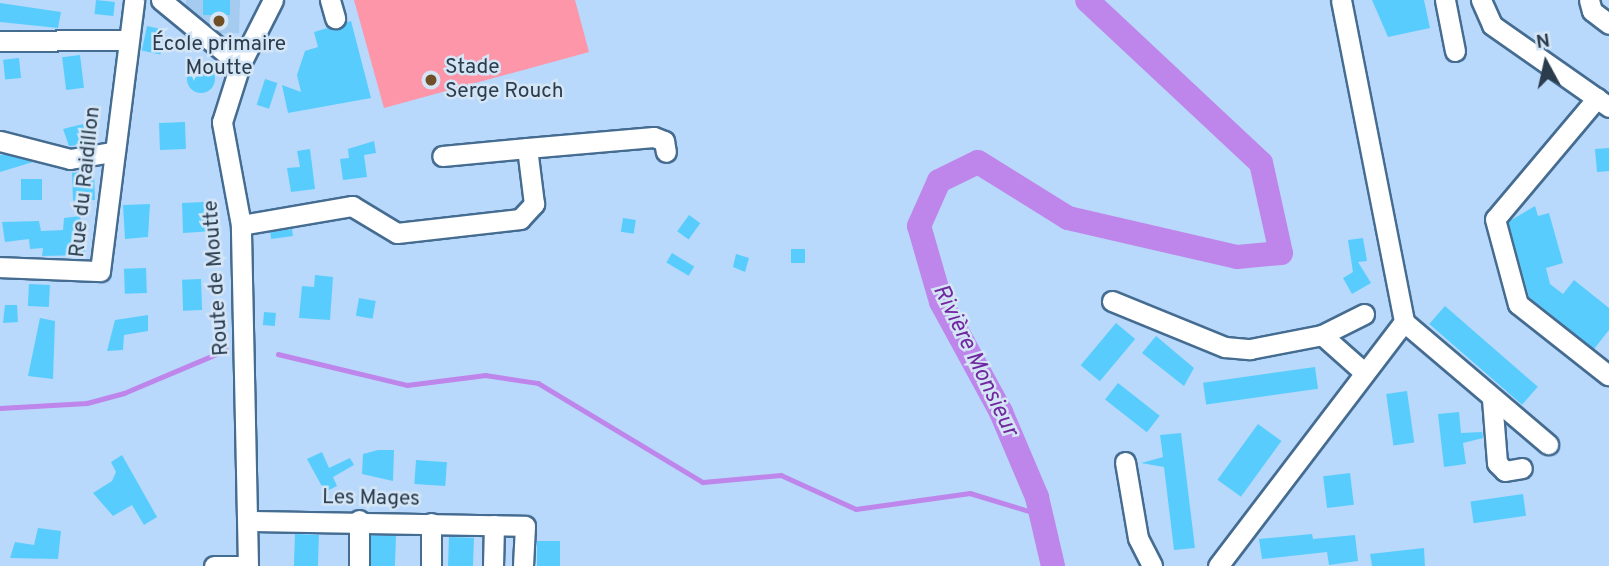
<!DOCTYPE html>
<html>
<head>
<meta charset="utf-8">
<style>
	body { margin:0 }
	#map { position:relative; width:1609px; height:566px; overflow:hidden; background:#b8d9fc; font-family:Overpass,sans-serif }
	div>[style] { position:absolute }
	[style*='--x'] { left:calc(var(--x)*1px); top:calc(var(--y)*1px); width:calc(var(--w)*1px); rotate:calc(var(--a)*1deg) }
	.built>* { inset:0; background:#a5cbf0 }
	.green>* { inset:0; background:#fd96a9 }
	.stream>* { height:4.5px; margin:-2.25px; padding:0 2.25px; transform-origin:2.25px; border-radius:2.25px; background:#be85eb }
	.river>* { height:24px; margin:-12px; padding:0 12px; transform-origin:12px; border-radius:12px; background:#be85eb }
	.building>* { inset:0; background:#58cdfd; transform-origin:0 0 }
	.round { border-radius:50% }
	.roads { filter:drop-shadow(2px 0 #456c91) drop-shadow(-2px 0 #456c91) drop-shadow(0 2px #456c91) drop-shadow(0 -2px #456c91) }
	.minor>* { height:19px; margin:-9.5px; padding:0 9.5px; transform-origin:9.5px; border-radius:9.5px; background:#fff }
	.dots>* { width:19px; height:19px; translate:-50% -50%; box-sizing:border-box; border:4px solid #d4e5f6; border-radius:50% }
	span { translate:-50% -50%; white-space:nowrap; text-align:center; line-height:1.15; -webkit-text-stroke:5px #d4e5f6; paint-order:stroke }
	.poi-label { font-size:21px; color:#2a3c4d }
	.left { translate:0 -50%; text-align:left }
	.street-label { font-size:21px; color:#2a3c4d }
	.water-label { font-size:23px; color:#71279f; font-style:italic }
	.north { position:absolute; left:1511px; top:28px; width:70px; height:70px; -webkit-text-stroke:5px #d4e5f6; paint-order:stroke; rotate:352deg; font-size:19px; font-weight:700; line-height:28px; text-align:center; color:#2a3c4d }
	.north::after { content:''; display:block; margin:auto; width:24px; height:32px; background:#2a3c4d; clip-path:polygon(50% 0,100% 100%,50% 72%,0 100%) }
</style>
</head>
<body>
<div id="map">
	<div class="built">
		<div style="clip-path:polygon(186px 0,240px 0,239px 33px,212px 34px,186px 9px)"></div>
	</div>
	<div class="green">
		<div style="clip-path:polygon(354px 0,575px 0,589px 52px,384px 108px)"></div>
	</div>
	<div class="stream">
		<div style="--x:278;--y:354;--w:133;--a:13.5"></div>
		<div style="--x:407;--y:385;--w:79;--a:-7.3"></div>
		<div style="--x:485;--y:375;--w:54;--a:8.6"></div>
		<div style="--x:538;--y:383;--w:192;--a:31"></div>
		<div style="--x:703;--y:482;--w:78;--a:-5.1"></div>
		<div style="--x:781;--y:475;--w:82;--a:24.4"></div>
		<div style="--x:856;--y:509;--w:115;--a:-8"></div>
		<div style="--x:970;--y:493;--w:75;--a:17"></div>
		<div style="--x:0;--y:408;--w:87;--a:-3.3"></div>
		<div style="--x:87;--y:403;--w:38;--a:-15"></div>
		<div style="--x:124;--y:393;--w:111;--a:-22.9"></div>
	</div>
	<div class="river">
		<div style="--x:1053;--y:566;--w:71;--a:-103.1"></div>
		<div style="--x:1037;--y:497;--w:92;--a:-113"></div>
		<div style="--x:1001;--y:412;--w:125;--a:-118.6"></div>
		<div style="--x:941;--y:302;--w:79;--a:-106.1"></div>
		<div style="--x:919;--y:226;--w:49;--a:-66"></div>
		<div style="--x:939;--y:181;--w:43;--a:-26"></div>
		<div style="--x:978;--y:162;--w:106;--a:31.9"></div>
		<div style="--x:1068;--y:218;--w:173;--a:13"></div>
		<div style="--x:1237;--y:257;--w:44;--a:-5.2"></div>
		<div style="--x:1281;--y:253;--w:92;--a:-102.5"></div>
		<div style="--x:1261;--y:163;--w:238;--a:-136.9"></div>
	</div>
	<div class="building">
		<div style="left:96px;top:0;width:19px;height:14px;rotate:6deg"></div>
		<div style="left:203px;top:0;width:27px;height:15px"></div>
		<div style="clip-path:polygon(1372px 0,1424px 0,1430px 28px,1388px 37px)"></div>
		<div style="clip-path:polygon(0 3px,61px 12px,58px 28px,0 22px)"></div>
		<div style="clip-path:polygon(351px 21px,371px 98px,288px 113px,282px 85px,301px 92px,297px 75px,305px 51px,318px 47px,314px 32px)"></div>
		<div style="left:147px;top:26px;width:19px;height:25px;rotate:12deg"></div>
		<div style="left:80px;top:55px;width:33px;height:18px;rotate:83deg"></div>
		<div style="left:19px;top:58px;width:20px;height:16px;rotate:84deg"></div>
		<div class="round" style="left:187px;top:65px;width:28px;height:28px"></div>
		<div style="left:265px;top:79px;width:13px;height:27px;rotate:18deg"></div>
		<div style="left:185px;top:122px;width:27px;height:26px;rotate:88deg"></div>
		<div style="clip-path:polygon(83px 124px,89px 144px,69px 146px,63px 129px)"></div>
		<div style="clip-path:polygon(374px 141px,376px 153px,364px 155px,367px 177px,343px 180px,340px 159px,349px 158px,348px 149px)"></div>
		<div style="clip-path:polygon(1609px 148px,1609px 171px,1597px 172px,1595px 149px)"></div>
		<div style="clip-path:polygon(310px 149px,315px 189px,291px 192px,287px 168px,300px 167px,297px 151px)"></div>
		<div style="clip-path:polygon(0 155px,6px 155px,33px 162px,0 172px)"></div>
		<div style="left:94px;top:172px;width:28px;height:22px;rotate:88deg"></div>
		<div style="left:21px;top:179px;width:21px;height:21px"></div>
		<div style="clip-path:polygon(204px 202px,205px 215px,215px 215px,215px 231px,183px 233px,182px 203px)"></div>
		<div style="clip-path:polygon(150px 204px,148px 237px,125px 239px,123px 205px)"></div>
		<div style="clip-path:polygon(1535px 206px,1538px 216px,1549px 213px,1563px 263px,1546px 268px,1550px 284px,1563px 294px,1574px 280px,1609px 308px,1609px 330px,1594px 349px,1529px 297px,1508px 222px)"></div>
		<div style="left:689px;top:215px;width:14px;height:20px;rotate:36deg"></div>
		<div style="clip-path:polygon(80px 216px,86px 255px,42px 256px,43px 248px,30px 249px,29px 239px,5px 242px,2px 222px,39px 221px,41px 231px,63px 230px,64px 218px)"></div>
		<div style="left:623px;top:218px;width:13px;height:14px;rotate:9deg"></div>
		<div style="left:292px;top:229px;width:7px;height:22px;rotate:82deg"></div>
		<div style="clip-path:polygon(1363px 238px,1367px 261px,1358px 262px,1371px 283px,1352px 294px,1343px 278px,1353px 272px,1348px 240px)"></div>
		<div style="left:805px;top:249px;width:14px;height:14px;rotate:90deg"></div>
		<div style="left:672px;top:253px;width:26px;height:11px;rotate:31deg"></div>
		<div style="clip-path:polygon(736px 254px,749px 258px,745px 272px,733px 267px)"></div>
		<div style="left:146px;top:268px;width:25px;height:22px;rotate:88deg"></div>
		<div style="clip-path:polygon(315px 275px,333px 277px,330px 320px,299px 318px,302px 286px,314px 287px)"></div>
		<div style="left:201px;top:279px;width:31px;height:19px;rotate:88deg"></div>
		<div style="left:29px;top:284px;width:21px;height:22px;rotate:3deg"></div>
		<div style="left:359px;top:298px;width:17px;height:18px;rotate:10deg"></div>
		<div style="clip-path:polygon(5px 305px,17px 305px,18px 322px,3px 323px)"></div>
		<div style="left:1445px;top:306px;width:123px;height:24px;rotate:41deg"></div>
		<div style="left:264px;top:312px;width:12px;height:13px;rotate:5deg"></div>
		<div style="clip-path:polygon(148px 315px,148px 331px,124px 335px,123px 350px,107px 351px,115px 320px)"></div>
		<div style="clip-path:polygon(40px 318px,55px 321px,53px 379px,28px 376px)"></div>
		<div style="left:1116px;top:323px;width:25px;height:55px;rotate:40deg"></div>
		<div style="clip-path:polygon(1156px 336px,1194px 368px,1184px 386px,1142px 353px)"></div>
		<div style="left:1315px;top:367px;width:22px;height:113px;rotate:82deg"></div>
		<div style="left:1118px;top:383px;width:53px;height:21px;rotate:38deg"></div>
		<div style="left:1407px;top:391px;width:52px;height:21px;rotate:82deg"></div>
		<div style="clip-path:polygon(1459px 412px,1461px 433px,1482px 432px,1483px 438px,1463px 443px,1466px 464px,1444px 467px,1438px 414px)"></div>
		<div style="left:1258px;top:424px;width:29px;height:69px;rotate:36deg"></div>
		<div style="clip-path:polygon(1181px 433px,1195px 548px,1174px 550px,1164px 467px,1141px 463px,1163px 457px,1160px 435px)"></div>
		<div style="clip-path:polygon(378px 450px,394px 450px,393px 481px,362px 474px,363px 454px)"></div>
		<div style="clip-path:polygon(322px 452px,329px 468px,350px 458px,354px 465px,333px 477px,337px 486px,325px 492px,307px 459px)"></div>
		<div style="clip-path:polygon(122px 455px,157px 517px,144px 525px,132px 505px,113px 516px,93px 493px,112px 481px,116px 472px,111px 462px)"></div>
		<div style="left:416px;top:460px;width:31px;height:24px;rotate:4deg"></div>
		<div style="left:1350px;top:473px;width:32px;height:27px;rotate:83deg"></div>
		<div style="left:1523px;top:494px;width:22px;height:53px;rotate:82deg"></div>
		<div style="clip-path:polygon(38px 528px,61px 531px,58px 559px,10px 558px,15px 542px,34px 545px)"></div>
		<div style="left:295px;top:534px;width:24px;height:32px;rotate:2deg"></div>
		<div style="clip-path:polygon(1312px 534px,1313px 539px,1355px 535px,1358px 561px,1329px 565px,1327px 552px,1262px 559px,1259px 539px)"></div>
		<div style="left:371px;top:535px;width:25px;height:31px;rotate:2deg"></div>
		<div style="left:449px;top:537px;width:25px;height:29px;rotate:2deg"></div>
		<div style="left:537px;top:541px;width:23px;height:25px"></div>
		<div style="clip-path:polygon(1424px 548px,1425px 566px,1372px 566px,1370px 554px)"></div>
	</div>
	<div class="roads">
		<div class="minor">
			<div style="--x:161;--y:0;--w:102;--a:39.4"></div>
			<div style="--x:330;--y:0;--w:19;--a:74"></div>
			<div style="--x:1341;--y:0;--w:328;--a:78.9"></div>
			<div style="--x:1404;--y:322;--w:189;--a:40.3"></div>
			<div style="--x:1445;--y:0;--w:52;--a:78.9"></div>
			<div style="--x:1481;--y:0;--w:27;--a:66"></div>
			<div style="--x:1492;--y:25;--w:143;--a:35"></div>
			<div style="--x:1589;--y:0;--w:11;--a:75"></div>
			<div style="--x:1592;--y:11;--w:21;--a:37"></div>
			<div style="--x:0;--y:41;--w:127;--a:-0.5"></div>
			<div style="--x:1597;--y:98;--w:158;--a:130.1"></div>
			<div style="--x:1495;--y:219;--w:88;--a:74.9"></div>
			<div style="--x:1518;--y:304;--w:115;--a:38.3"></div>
			<div style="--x:0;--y:141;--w:72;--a:14.4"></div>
			<div style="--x:70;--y:159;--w:43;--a:-9.5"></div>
			<div style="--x:527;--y:148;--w:127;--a:-5"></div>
			<div style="--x:654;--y:137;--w:11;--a:22"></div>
			<div style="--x:664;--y:141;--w:11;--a:80"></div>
			<div style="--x:241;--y:225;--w:113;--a:-9.7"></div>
			<div style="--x:352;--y:206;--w:52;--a:31"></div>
			<div style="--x:397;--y:233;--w:124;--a:-6.5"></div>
			<div style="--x:520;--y:219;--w:21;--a:-47"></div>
			<div style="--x:534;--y:204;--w:56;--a:-97.1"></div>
			<div style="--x:527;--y:148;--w:85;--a:174.6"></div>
			<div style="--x:0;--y:267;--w:100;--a:2.3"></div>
			<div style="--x:100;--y:271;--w:273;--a:-82.8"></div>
			<div style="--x:1112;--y:301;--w:122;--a:22.2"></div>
			<div style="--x:1225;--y:347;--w:25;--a:5"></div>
			<div style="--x:1250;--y:349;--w:73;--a:-11"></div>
			<div style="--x:1322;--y:335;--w:47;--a:-26.6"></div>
			<div style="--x:1322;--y:335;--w:57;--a:41.5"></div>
			<div style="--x:1492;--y:399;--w:64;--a:85.5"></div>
			<div style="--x:1497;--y:463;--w:11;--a:45"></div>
			<div style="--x:1505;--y:471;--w:17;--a:-10"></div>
			<div style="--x:1125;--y:462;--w:77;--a:80.3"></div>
			<div style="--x:1138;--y:538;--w:31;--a:63"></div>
			<div style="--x:359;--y:520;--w:46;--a:90"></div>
			<div style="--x:248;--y:521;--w:277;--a:1"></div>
			<div style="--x:525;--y:526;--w:40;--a:92.9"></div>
			<div style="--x:431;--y:523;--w:43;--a:90"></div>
			<div style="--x:214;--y:566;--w:34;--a:0"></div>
			<div style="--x:248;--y:566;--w:341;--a:-91.2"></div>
			<div style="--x:241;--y:225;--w:105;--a:-100.5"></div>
			<div style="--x:222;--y:122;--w:60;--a:-72.5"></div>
			<div style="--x:240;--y:65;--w:73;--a:-63.1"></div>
			<div style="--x:493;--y:566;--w:41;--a:-88.6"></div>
			<div style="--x:1218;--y:566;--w:307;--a:-52.7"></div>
		</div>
	</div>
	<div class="dots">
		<div style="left:219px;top:21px;background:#704e26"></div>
		<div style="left:431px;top:80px;background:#704e26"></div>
	</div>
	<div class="poi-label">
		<span style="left:219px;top:57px">École primaire<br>Moutte</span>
		<span class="left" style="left:445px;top:80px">Stade<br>Serge Rouch</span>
	</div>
	<div class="street-label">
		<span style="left:86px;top:182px;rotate:-84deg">Rue du Raidillon</span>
		<span style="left:217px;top:278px;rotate:-94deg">Route de Moutte</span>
		<span style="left:371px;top:499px;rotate:1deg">Les Mages</span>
	</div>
	<div class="water-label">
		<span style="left:974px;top:361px;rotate:64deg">Rivière Monsieur</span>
	</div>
	<div class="north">N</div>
</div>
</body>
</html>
